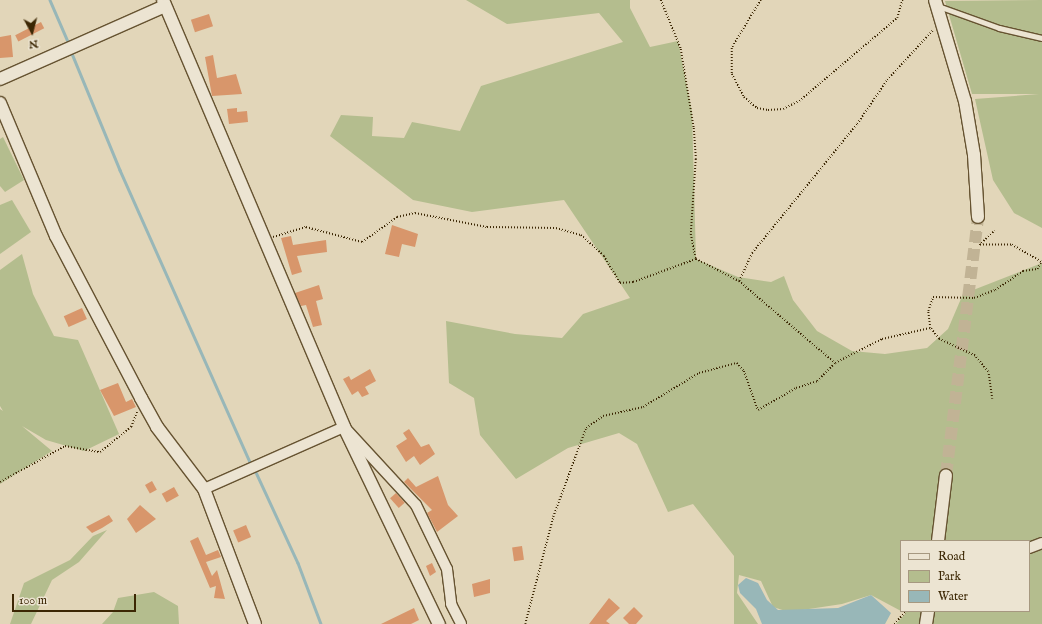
<!DOCTYPE html>
<html>
<head>
<meta charset="utf-8">
<style>
	body { margin:0 }
	#map { position:relative; width:1042px; height:624px; overflow:hidden; background:#e2d6b9; font-family:"IM FELL English",serif }
	div>[style] { position:absolute }
	[style*='--x'] { left:calc(var(--x)*1px); top:calc(var(--y)*1px); width:calc(var(--w)*1px); rotate:calc(var(--a)*1deg) }
	.green>* { inset:0; background:#b4bd8e }
	.water>* { inset:0; background:#98b7b8 }
	.stream>* { height:2.5px; margin:-1.25px; padding:0 1.25px; transform-origin:1.25px; border-radius:1.25px; background:#98b7b8 }
	.building>* { inset:0; background:#d8966b; transform-origin:0 0 }
	.tertiary-tunnel>* { height:12px; margin-top:-6px; transform-origin:0; background:repeating-linear-gradient(90deg,#c1b395 0 12px,transparent 0 18px) }
	.path>* { height:1.5px; margin-top:-0.75px; transform-origin:0; background:repeating-linear-gradient(90deg,#3c2704 0 1px,transparent 0 3px) }
	.roads { filter:drop-shadow(1px 0 #665331) drop-shadow(-1px 0 #665331) drop-shadow(0 1px #665331) drop-shadow(0 -1px #665331) }
	.service>* { height:5px; margin:-2.5px; padding:0 2.5px; transform-origin:2.5px; border-radius:2.5px; background:#ece4d2 }
	.minor>* { height:10px; margin:-5px; padding:0 5px; transform-origin:5px; border-radius:5px; background:#ece4d2 }
	.tertiary>* { height:12px; margin:-6px; padding:0 6px; transform-origin:6px; border-radius:6px; background:#ece4d2 }
	span { translate:-50% -50%; white-space:nowrap; text-align:center; line-height:1.15; -webkit-text-stroke:3px #ece4d2; paint-order:stroke }
	.legend { position:absolute; left:900px; top:540px; width:130px; height:72px; box-sizing:border-box; background:#ece4d2; border:1px solid #a69880; margin:0; padding:5px 7px; list-style:none; font-size:12px; color:#3c2704 }
	.legend li { display:flex; align-items:center; gap:8px; height:20px }
	.legend b { width:20px; border:1px solid #a69880 }
	.north { position:absolute; left:12px; top:12px; width:40px; height:40px; -webkit-text-stroke:3px #ece4d2; paint-order:stroke; rotate:173deg; font-size:11px; font-weight:700; line-height:16px; text-align:center; color:#3c2704 }
	.north::after { content:''; display:block; margin:auto; width:14px; height:18px; background:#3c2704; clip-path:polygon(50% 0,100% 100%,50% 72%,0 100%) }
	.scale { position:absolute; left:12px; top:594px; width:124px; height:18px; box-sizing:border-box; border:2px solid #3c2704; border-top:0; padding-left:5px; font-size:12px; line-height:14px; white-space:nowrap; color:#3c2704; -webkit-text-stroke:3px #ece4d2; paint-order:stroke }
</style>
</head>
<body>
<div id="map">
	<div class="green">
		<div style="clip-path:polygon(466px 0,630px 0,630px 8px,650px 47px,678px 41px,692px 112px,696px 259px,738px 277px,771px 282px,784px 276px,793px 300px,817px 331px,852px 351px,885px 354px,927px 348px,948px 329px,963px 294px,1042px 263px,1042px 624px,896px 624px,906px 613px,902px 611px,1029px 611px,1029px 541px,901px 541px,901px 611px,871px 595px,842px 604px,789px 612px,773px 607px,761px 581px,739px 575px,737px 593px,758px 624px,734px 624px,734px 556px,693px 504px,668px 512px,637px 444px,619px 433px,568px 448px,516px 479px,480px 435px,474px 398px,449px 383px,446px 321px,515px 334px,562px 338px,583px 314px,630px 298px,564px 200px,472px 212px,413px 200px,330px 136px,341px 115px,373px 117px,372px 136px,404px 138px,412px 122px,460px 131px,481px 86px,623px 42px,599px 13px,507px 24px)"></div>
		<div style="clip-path:polygon(1042px 0,1042px 228px,1014px 213px,993px 180px,975px 99px,1039px 94px,972px 94px,945px 1px)"></div>
		<div style="clip-path:polygon(3px 137px,24px 180px,5px 192px,0 186px,0 139px)"></div>
		<div style="clip-path:polygon(12px 200px,31px 232px,0 254px,0 205px)"></div>
		<div style="clip-path:polygon(22px 254px,33px 294px,54px 336px,78px 340px,119px 434px,84px 451px,46px 440px,22px 426px,52px 451px,0 484px,0 409px,3px 411px,0 406px,0 270px)"></div>
		<div style="clip-path:polygon(107px 530px,79px 562px,52px 580px,31px 624px,10px 624px,24px 583px,70px 560px,93px 536px)"></div>
		<div style="clip-path:polygon(154px 592px,178px 606px,179px 624px,102px 624px,113px 612px,118px 598px)"></div>
	</div>
	<div class="water">
		<div style="clip-path:polygon(746px 578px,758px 583px,767px 600px,778px 610px,838px 608px,871px 595px,891px 613px,885px 624px,762px 624px,756px 609px,740px 593px,738px 585px)"></div>
	</div>
	<div class="stream">
		<div style="--x:50;--y:0;--w:48;--a:66.6"></div>
		<div style="--x:71;--y:51;--w:129;--a:67.6"></div>
		<div style="--x:120;--y:170;--w:324;--a:66"></div>
		<div style="--x:255;--y:470;--w:102;--a:65.2"></div>
		<div style="--x:298;--y:563;--w:65;--a:69.3"></div>
	</div>
	<div class="building">
		<div style="left:209px;top:14px;width:13px;height:19px;rotate:72deg"></div>
		<div style="left:41px;top:22px;width:7px;height:29px;rotate:63deg"></div>
		<div style="clip-path:polygon(11px 35px,13px 57px,0 58px,0 37px)"></div>
		<div style="clip-path:polygon(213px 55px,217px 78px,236px 74px,242px 94px,212px 96px,205px 57px)"></div>
		<div style="clip-path:polygon(237px 108px,237px 112px,247px 111px,248px 122px,229px 124px,227px 109px)"></div>
		<div style="clip-path:polygon(392px 225px,418px 234px,415px 247px,402px 244px,399px 257px,385px 254px)"></div>
		<div style="clip-path:polygon(291px 236px,293px 245px,326px 240px,327px 252px,297px 256px,302px 272px,292px 275px,281px 238px)"></div>
		<div style="clip-path:polygon(319px 285px,323px 299px,316px 301px,322px 325px,313px 327px,306px 305px,301px 306px,295px 293px)"></div>
		<div style="left:82px;top:308px;width:12px;height:20px;rotate:66deg"></div>
		<div style="clip-path:polygon(370px 369px,376px 381px,365px 387px,369px 394px,362px 397px,358px 391px,352px 395px,343px 379px,349px 376px,351px 380px)"></div>
		<div style="clip-path:polygon(118px 383px,126px 402px,132px 399px,136px 407px,114px 416px,100px 390px)"></div>
		<div style="clip-path:polygon(409px 429px,421px 447px,429px 444px,435px 454px,420px 465px,414px 456px,406px 462px,396px 446px,407px 439px,403px 433px)"></div>
		<div style="clip-path:polygon(438px 476px,448px 505px,458px 516px,437px 532px,427px 513px,432px 510px,404px 482px,408px 478px,416px 487px)"></div>
		<div style="left:152px;top:481px;width:10px;height:8px;rotate:61deg"></div>
		<div style="left:174px;top:487px;width:10px;height:14px;rotate:61deg"></div>
		<div style="left:396px;top:493px;width:13px;height:8px;rotate:48deg"></div>
		<div style="clip-path:polygon(140px 505px,156px 519px,136px 533px,127px 519px)"></div>
		<div style="clip-path:polygon(109px 515px,113px 521px,102px 528px,92px 533px,86px 527px)"></div>
		<div style="left:246px;top:525px;width:13px;height:14px;rotate:67deg"></div>
		<div style="clip-path:polygon(198px 537px,206px 555px,218px 550px,221px 557px,206px 562px,212px 576px,217px 570px,225px 599px,214px 598px,216px 586px,210px 588px,190px 541px)"></div>
		<div style="left:522px;top:546px;width:14px;height:10px;rotate:82deg"></div>
		<div style="clip-path:polygon(432px 563px,436px 572px,430px 576px,426px 566px)"></div>
		<div style="clip-path:polygon(490px 579px,490px 593px,474px 597px,472px 584px)"></div>
		<div style="clip-path:polygon(609px 598px,620px 608px,606px 621px,610px 624px,589px 624px)"></div>
		<div style="clip-path:polygon(634px 607px,643px 616px,636px 624px,629px 624px,623px 618px)"></div>
		<div style="clip-path:polygon(414px 608px,419px 620px,411px 624px,381px 624px)"></div>
	</div>
	<div class="tertiary-tunnel">
		<div style="--x:946;--y:475;--w:260;--a:-82.9"></div>
	</div>
	<div class="path">
		<div style="--x:661;--y:0;--w:53;--a:67.8"></div>
		<div style="--x:681;--y:49;--w:80;--a:80.7"></div>
		<div style="--x:694;--y:128;--w:31;--a:86"></div>
		<div style="--x:696;--y:159;--w:75;--a:93.8"></div>
		<div style="--x:691;--y:234;--w:25;--a:79"></div>
		<div style="--x:761;--y:0;--w:56;--a:121.1"></div>
		<div style="--x:732;--y:48;--w:26;--a:90"></div>
		<div style="--x:732;--y:74;--w:26;--a:62"></div>
		<div style="--x:744;--y:97;--w:17;--a:40"></div>
		<div style="--x:757;--y:108;--w:11;--a:10"></div>
		<div style="--x:768;--y:110;--w:15;--a:-4"></div>
		<div style="--x:783;--y:109;--w:18;--a:-27"></div>
		<div style="--x:799;--y:101;--w:128;--a:-40.3"></div>
		<div style="--x:897;--y:18;--w:19;--a:-74"></div>
		<div style="--x:273;--y:237;--w:34;--a:-17"></div>
		<div style="--x:306;--y:227;--w:58;--a:15"></div>
		<div style="--x:362;--y:242;--w:43;--a:-35.5"></div>
		<div style="--x:397;--y:217;--w:18;--a:-13"></div>
		<div style="--x:415;--y:213;--w:73;--a:11"></div>
		<div style="--x:487;--y:227;--w:69;--a:0.8"></div>
		<div style="--x:556;--y:228;--w:26;--a:16"></div>
		<div style="--x:581;--y:235;--w:31;--a:42"></div>
		<div style="--x:604;--y:256;--w:31;--a:59"></div>
		<div style="--x:620;--y:283;--w:13;--a:-4"></div>
		<div style="--x:633;--y:282;--w:67;--a:-20.1"></div>
		<div style="--x:696;--y:259;--w:48;--a:27.1"></div>
		<div style="--x:739;--y:281;--w:126;--a:40.5"></div>
		<div style="--x:739;--y:281;--w:31;--a:-65"></div>
		<div style="--x:752;--y:253;--w:166;--a:-50.9"></div>
		<div style="--x:857;--y:124;--w:53;--a:-55.7"></div>
		<div style="--x:887;--y:80;--w:68;--a:-47.4"></div>
		<div style="--x:992;--y:399;--w:27;--a:-98"></div>
		<div style="--x:988;--y:372;--w:21;--a:-129"></div>
		<div style="--x:975;--y:356;--w:40;--a:-155"></div>
		<div style="--x:939;--y:339;--w:14;--a:-129"></div>
		<div style="--x:930;--y:328;--w:17;--a:-97"></div>
		<div style="--x:928;--y:311;--w:15;--a:-70"></div>
		<div style="--x:933;--y:297;--w:41;--a:1.4"></div>
		<div style="--x:974;--y:298;--w:22;--a:-21"></div>
		<div style="--x:995;--y:290;--w:34;--a:-34"></div>
		<div style="--x:1023;--y:271;--w:14;--a:-8"></div>
		<div style="--x:1037;--y:269;--w:8;--a:-60"></div>
		<div style="--x:1041;--y:262;--w:34;--a:-150"></div>
		<div style="--x:1011;--y:245;--w:32;--a:180"></div>
		<div style="--x:979;--y:245;--w:21;--a:-43"></div>
		<div style="--x:0;--y:482;--w:74;--a:-29"></div>
		<div style="--x:65;--y:446;--w:36;--a:10"></div>
		<div style="--x:100;--y:452;--w:40;--a:-39"></div>
		<div style="--x:131;--y:427;--w:17;--a:-69"></div>
		<div style="--x:525;--y:624;--w:111;--a:-75.3"></div>
		<div style="--x:553;--y:517;--w:95;--a:-69.7"></div>
		<div style="--x:586;--y:428;--w:21;--a:-35"></div>
		<div style="--x:603;--y:416;--w:41;--a:-12.7"></div>
		<div style="--x:643;--y:407;--w:66;--a:-31.3"></div>
		<div style="--x:699;--y:373;--w:39;--a:-15"></div>
		<div style="--x:737;--y:363;--w:11;--a:49"></div>
		<div style="--x:744;--y:371;--w:41;--a:70.3"></div>
		<div style="--x:758;--y:410;--w:44;--a:-30.1"></div>
		<div style="--x:796;--y:388;--w:22;--a:-18"></div>
		<div style="--x:817;--y:381;--w:25;--a:-45"></div>
		<div style="--x:835;--y:363;--w:53;--a:-27.1"></div>
		<div style="--x:882;--y:339;--w:49;--a:-12.9"></div>
		<div style="--x:894;--y:624;--w:18;--a:-47"></div>
	</div>
	<div class="roads">
		<div class="service">
			<div style="--x:938;--y:6;--w:65;--a:19.8"></div>
			<div style="--x:999;--y:28;--w:44;--a:13.1"></div>
		</div>
		<div class="minor">
			<div style="--x:204;--y:489;--w:153;--a:-23.9"></div>
			<div style="--x:344;--y:427;--w:106;--a:47.3"></div>
			<div style="--x:416;--y:505;--w:71;--a:64.2"></div>
			<div style="--x:447;--y:569;--w:35;--a:83"></div>
			<div style="--x:451;--y:604;--w:22;--a:63"></div>
			<div style="--x:1029;--y:548;--w:14;--a:-21"></div>
		</div>
		<div class="tertiary">
			<div style="--x:163;--y:0;--w:464;--a:67"></div>
			<div style="--x:344;--y:427;--w:219;--a:64.3"></div>
			<div style="--x:935;--y:0;--w:105;--a:73.5"></div>
			<div style="--x:965;--y:101;--w:55;--a:80.5"></div>
			<div style="--x:974;--y:155;--w:62;--a:86.3"></div>
			<div style="--x:0;--y:79;--w:180;--a:-23.9"></div>
			<div style="--x:0;--y:103;--w:144;--a:67.2"></div>
			<div style="--x:56;--y:236;--w:183;--a:62.3"></div>
			<div style="--x:141;--y:398;--w:33;--a:61"></div>
			<div style="--x:157;--y:427;--w:78;--a:52.8"></div>
			<div style="--x:204;--y:489;--w:144;--a:69.3"></div>
			<div style="--x:938;--y:541;--w:66;--a:-83.1"></div>
			<div style="--x:926;--y:624;--w:13;--a:-81"></div>
		</div>
	</div>
	<ul class="legend">
	<li><b style="height:5px;background:#ece4d2"></b>Road</li>
	<li><b style="height:11px;background:#b4bd8e"></b>Park</li>
	<li><b style="height:11px;background:#98b7b8"></b>Water</li>
	</ul>
	<div class="north">N</div>
	<div class="scale">100 m</div>
</div>
</body>
</html>
